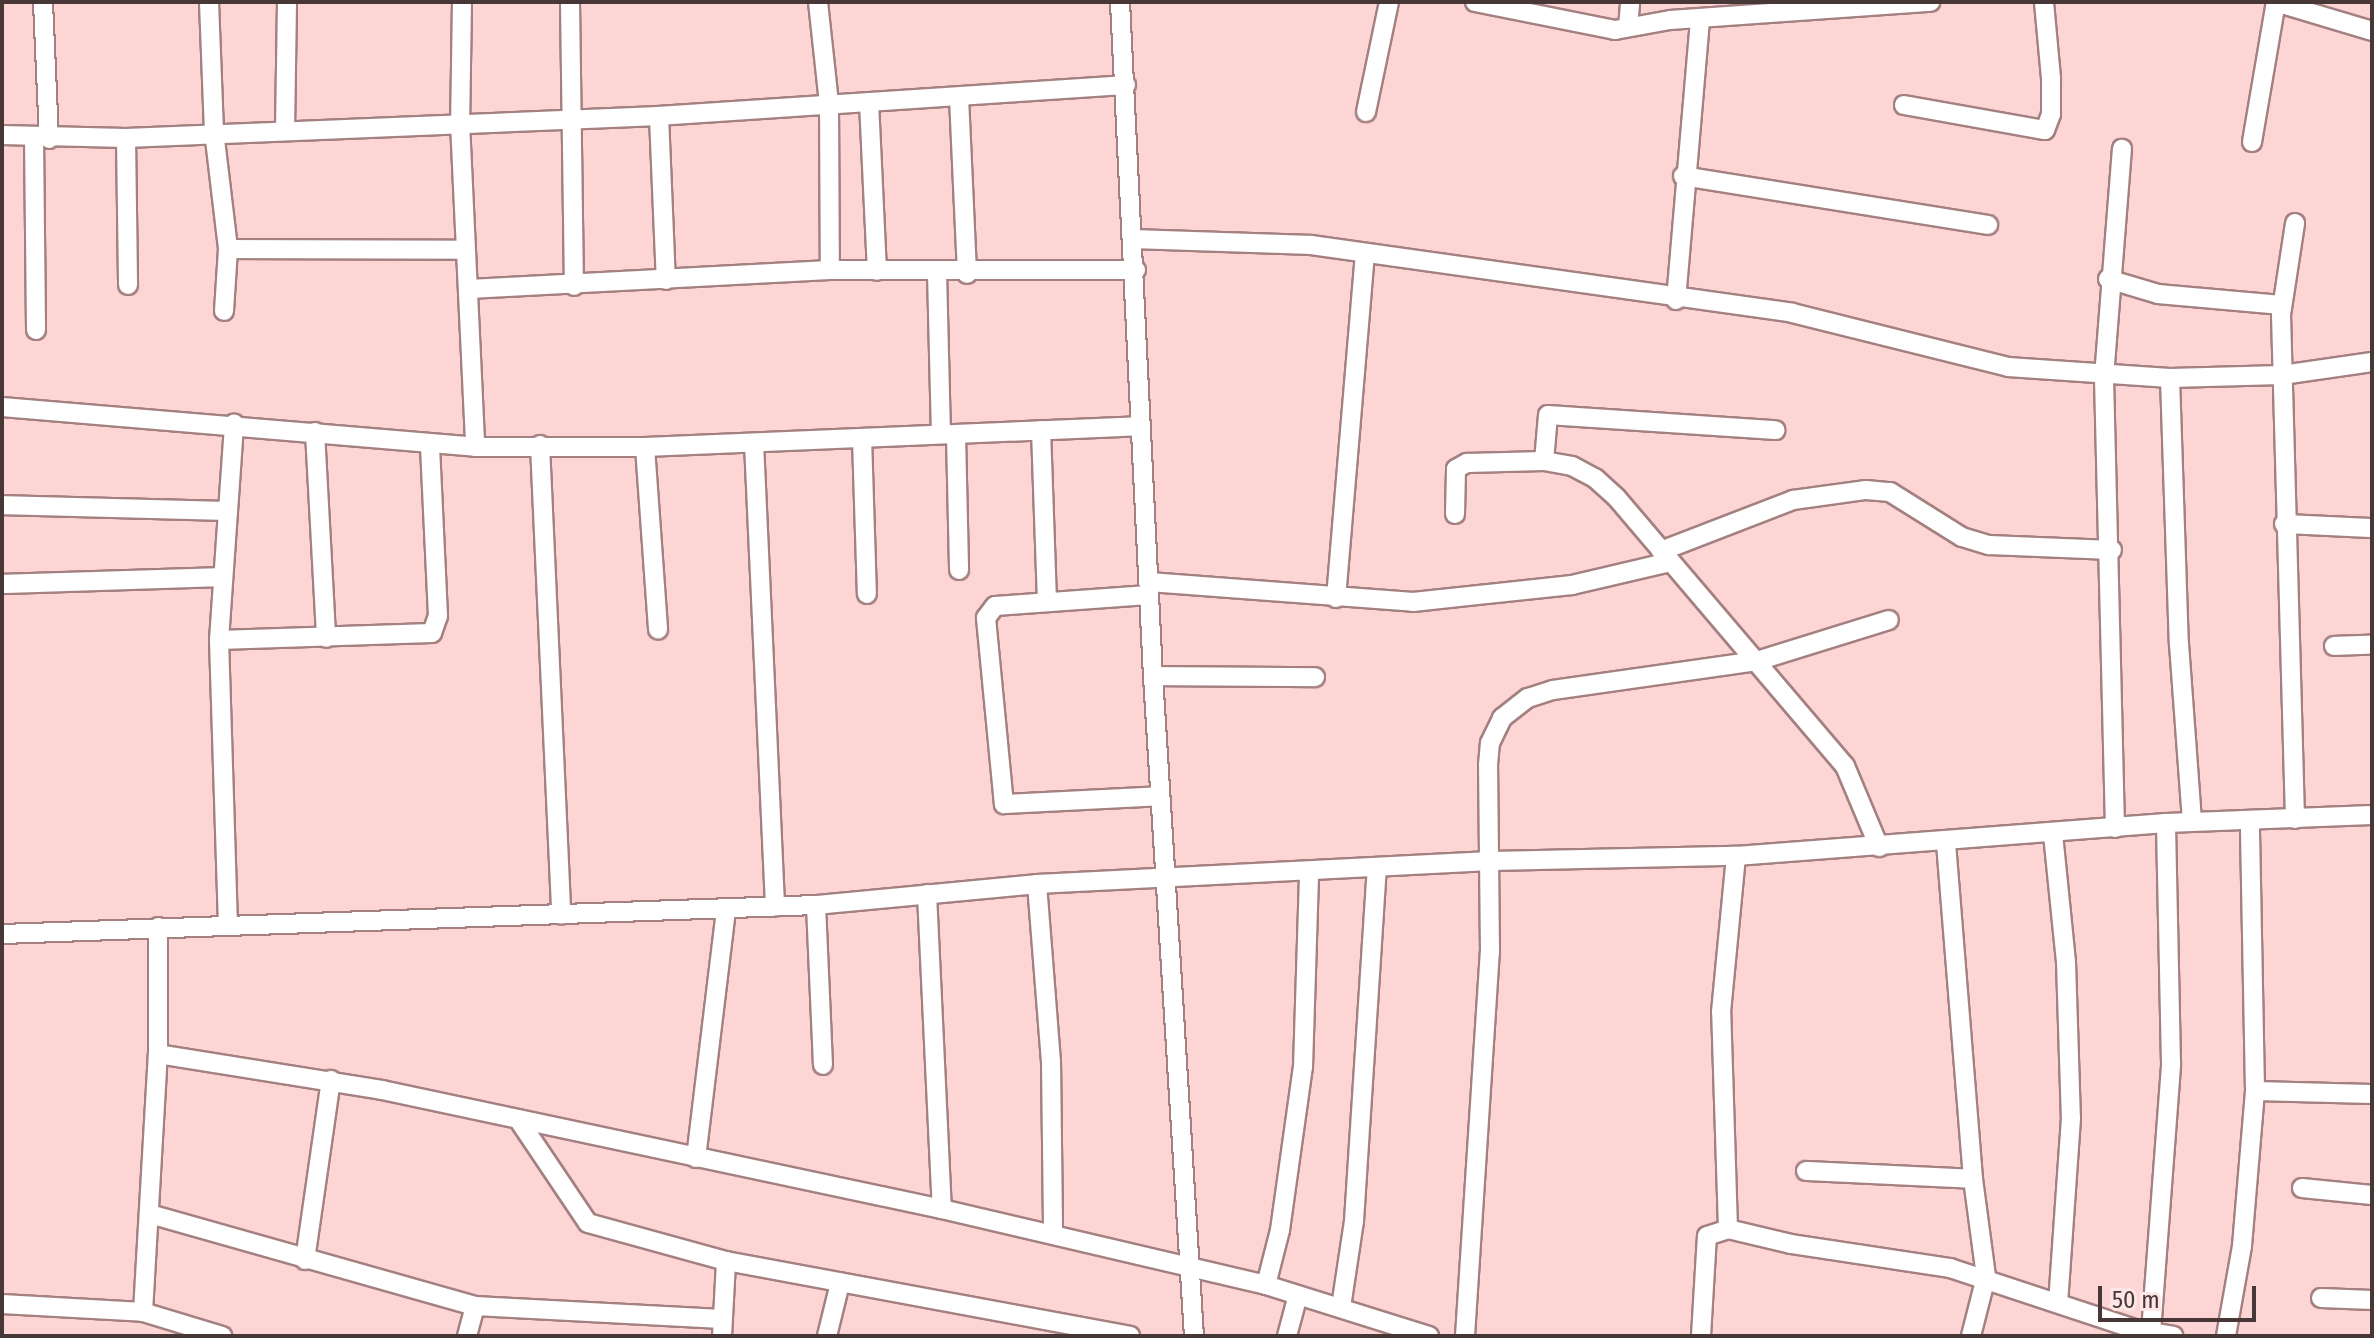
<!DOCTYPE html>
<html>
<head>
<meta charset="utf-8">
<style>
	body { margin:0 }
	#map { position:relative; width:2374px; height:1338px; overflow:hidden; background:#fcd5d4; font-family:"Fira Sans Condensed",sans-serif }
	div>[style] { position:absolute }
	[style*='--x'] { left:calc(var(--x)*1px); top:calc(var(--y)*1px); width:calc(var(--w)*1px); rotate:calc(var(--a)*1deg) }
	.roads { filter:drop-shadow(2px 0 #a48080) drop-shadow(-2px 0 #a48080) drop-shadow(0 2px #a48080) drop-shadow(0 -2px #a48080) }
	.street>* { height:18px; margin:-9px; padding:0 9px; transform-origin:9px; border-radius:9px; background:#fff }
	span { translate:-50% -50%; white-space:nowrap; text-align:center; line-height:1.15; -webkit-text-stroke:7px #ffe6e6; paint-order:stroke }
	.frame { position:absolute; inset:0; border:4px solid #473737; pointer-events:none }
	.scale { position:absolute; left:2098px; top:1286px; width:158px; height:36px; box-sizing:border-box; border:4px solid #473737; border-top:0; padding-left:10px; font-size:24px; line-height:28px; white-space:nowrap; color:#473737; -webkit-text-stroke:6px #ffe6e6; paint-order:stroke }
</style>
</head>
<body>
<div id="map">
	<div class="roads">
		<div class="street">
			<div style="--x:43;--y:2;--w:137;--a:87.5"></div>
			<div style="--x:209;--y:2;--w:129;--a:87.8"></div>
			<div style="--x:214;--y:131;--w:119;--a:83.2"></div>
			<div style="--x:228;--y:249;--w:62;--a:93.7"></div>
			<div style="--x:462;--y:2;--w:121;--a:90.9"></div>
			<div style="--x:460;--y:123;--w:324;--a:87.3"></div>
			<div style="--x:570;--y:2;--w:284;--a:89.2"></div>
			<div style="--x:818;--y:2;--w:103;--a:83.8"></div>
			<div style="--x:829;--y:104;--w:166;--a:89.7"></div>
			<div style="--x:1120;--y:2;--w:675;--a:87.2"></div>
			<div style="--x:1153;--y:676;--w:661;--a:86.45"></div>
			<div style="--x:1475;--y:2;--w:143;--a:11.3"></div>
			<div style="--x:1615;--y:30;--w:56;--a:-10.3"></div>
			<div style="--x:1670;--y:20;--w:261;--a:-4"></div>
			<div style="--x:2275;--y:2;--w:101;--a:16.6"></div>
			<div style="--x:1628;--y:27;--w:25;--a:-85"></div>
			<div style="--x:959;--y:97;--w:177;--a:87.4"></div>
			<div style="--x:869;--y:102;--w:169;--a:87.3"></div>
			<div style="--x:1904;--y:105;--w:143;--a:10.1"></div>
			<div style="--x:2045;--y:130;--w:17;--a:-69"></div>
			<div style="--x:2051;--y:114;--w:36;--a:-90"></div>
			<div style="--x:2051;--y:78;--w:76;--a:-95.3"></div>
			<div style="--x:1366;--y:112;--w:112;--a:-78.2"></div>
			<div style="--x:659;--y:116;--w:164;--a:87.6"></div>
			<div style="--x:285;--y:130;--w:128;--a:-89.1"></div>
			<div style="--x:2;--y:135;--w:124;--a:1.4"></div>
			<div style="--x:126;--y:138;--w:533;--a:-2.36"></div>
			<div style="--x:659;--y:116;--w:468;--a:-3.8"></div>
			<div style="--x:34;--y:137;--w:193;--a:89.4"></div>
			<div style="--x:126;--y:138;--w:147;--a:89.2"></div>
			<div style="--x:2252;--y:142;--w:142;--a:-80.3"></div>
			<div style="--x:1683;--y:176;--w:309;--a:9.1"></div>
			<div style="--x:1134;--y:239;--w:177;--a:1.9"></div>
			<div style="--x:1311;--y:245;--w:486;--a:8"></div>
			<div style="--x:1792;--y:313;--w:223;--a:14"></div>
			<div style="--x:2008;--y:367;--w:162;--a:3.9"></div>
			<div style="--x:2170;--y:378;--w:112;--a:-1.5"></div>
			<div style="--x:2282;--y:375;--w:91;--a:-8.2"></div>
			<div style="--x:228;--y:249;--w:237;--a:0.2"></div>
			<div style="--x:937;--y:272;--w:162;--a:88.6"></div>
			<div style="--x:2108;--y:279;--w:52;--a:16.7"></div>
			<div style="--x:2158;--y:294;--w:124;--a:5.1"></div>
			<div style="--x:469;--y:289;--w:361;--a:-3"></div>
			<div style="--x:830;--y:270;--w:306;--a:0"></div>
			<div style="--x:1676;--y:300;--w:282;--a:-85.1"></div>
			<div style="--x:2170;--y:378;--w:266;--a:88.1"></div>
			<div style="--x:2179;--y:644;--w:178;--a:85.8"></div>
			<div style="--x:2;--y:407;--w:475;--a:4.8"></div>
			<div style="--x:475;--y:447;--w:170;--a:0"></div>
			<div style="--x:645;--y:447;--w:494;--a:-2.4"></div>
			<div style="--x:1041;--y:430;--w:171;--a:88"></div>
			<div style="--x:315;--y:432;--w:206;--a:86.9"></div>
			<div style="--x:956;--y:435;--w:135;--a:88.7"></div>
			<div style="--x:862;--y:438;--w:156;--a:88.2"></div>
			<div style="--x:754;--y:443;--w:464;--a:87.4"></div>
			<div style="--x:540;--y:445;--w:470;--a:87.4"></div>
			<div style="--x:645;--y:447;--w:183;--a:85.9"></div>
			<div style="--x:1544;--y:461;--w:46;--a:-85"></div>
			<div style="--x:1548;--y:415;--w:228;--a:3.8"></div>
			<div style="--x:2;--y:505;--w:226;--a:1.5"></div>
			<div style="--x:1455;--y:514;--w:45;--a:-88.7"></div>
			<div style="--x:1456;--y:469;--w:13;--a:-29"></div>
			<div style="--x:1467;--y:463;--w:77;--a:-1.5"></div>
			<div style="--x:1544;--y:461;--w:28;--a:10"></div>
			<div style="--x:1572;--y:466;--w:27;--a:28"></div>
			<div style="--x:1596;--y:479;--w:27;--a:42"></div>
			<div style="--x:1616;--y:497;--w:353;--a:49.6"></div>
			<div style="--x:1845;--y:766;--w:88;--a:67.2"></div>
			<div style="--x:2284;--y:524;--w:88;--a:2.6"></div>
			<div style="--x:1661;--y:551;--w:142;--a:-21.1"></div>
			<div style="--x:1793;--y:500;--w:74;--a:-7.8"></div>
			<div style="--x:1866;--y:490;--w:24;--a:5"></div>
			<div style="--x:1890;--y:492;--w:85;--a:32"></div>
			<div style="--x:1962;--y:537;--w:28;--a:17"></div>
			<div style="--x:1989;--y:545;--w:123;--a:2.3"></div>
			<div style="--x:1149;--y:582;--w:265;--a:4.3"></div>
			<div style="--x:1413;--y:602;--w:160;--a:-6.1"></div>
			<div style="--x:1572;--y:585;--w:101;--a:-13.2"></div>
			<div style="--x:2;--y:584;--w:221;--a:-1.8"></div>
			<div style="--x:1148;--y:595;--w:153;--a:175.9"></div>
			<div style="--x:995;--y:606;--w:15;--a:127"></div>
			<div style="--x:986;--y:618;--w:187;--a:84.5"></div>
			<div style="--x:1004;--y:804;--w:156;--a:-2.9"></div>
			<div style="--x:1336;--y:598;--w:345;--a:-85.2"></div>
			<div style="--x:219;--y:640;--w:213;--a:-1.9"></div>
			<div style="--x:432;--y:633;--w:18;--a:-71"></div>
			<div style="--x:438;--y:616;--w:172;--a:-92.7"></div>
			<div style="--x:2334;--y:646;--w:38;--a:-2"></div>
			<div style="--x:1153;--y:676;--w:162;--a:0.4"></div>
			<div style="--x:2295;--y:819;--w:504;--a:-91.59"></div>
			<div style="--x:2281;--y:315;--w:93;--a:-81.3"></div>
			<div style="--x:2115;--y:828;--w:451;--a:-91.4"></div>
			<div style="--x:2104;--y:377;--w:229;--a:-85.5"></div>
			<div style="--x:2053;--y:834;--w:129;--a:84.2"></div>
			<div style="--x:2066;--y:962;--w:156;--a:88.2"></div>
			<div style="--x:2071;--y:1118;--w:184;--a:94"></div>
			<div style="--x:1946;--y:843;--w:337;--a:85.4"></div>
			<div style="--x:1973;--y:1179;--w:99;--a:82.4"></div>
			<div style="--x:1986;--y:1277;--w:61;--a:104.3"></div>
			<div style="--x:1037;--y:884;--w:178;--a:85.5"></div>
			<div style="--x:1051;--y:1061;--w:173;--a:89.3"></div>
			<div style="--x:927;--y:894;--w:315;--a:87.3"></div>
			<div style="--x:816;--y:905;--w:160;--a:87.5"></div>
			<div style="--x:228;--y:926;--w:286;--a:-91.8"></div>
			<div style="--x:219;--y:640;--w:217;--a:-86"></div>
			<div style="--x:158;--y:927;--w:127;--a:90"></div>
			<div style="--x:158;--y:1054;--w:227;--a:9.1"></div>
			<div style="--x:382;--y:1090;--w:573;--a:12"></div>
			<div style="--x:942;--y:1209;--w:333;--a:13.2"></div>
			<div style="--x:1266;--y:1285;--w:171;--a:17.4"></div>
			<div style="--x:2;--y:934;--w:815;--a:-2.04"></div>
			<div style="--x:816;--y:905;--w:222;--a:-5.4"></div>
			<div style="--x:1037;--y:884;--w:454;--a:-2.9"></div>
			<div style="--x:1490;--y:861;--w:246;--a:-1.2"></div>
			<div style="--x:1736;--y:856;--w:431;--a:-4.4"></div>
			<div style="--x:2166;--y:823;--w:206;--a:-2.2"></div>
			<div style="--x:2255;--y:1091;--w:117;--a:1.5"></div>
			<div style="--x:518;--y:1119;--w:125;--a:56.1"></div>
			<div style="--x:588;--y:1223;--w:143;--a:15.4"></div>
			<div style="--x:696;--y:1158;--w:250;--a:-83.1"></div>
			<div style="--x:1806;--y:1171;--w:167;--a:2.7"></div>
			<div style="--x:2302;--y:1188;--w:70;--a:5.7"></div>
			<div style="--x:150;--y:1214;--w:338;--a:15.8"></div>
			<div style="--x:475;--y:1306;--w:247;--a:3"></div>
			<div style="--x:1728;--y:1229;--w:217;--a:-91.8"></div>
			<div style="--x:1721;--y:1012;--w:157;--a:-84.5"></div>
			<div style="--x:305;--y:1260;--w:182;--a:-81.8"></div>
			<div style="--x:1266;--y:1285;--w:57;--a:-75.7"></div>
			<div style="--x:1280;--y:1230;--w:165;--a:-82"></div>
			<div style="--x:1303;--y:1067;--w:193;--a:-88.2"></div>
			<div style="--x:2321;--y:1298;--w:51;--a:2.2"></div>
			<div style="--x:2;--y:1304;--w:141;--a:3.2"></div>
			<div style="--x:143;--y:1312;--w:83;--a:16.9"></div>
			<div style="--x:1341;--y:1307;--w:87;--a:-81.4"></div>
			<div style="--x:1354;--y:1221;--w:354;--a:-86.3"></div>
			<div style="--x:143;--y:1312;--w:258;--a:-86.7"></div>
			<div style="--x:2151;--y:1332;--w:269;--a:-85.7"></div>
			<div style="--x:2171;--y:1064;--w:241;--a:-91.2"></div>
			<div style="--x:467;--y:1336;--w:31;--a:-75"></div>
			<div style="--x:722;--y:1336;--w:75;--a:-86.9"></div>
			<div style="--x:726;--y:1261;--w:411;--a:10.5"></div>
			<div style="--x:827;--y:1336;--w:55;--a:-76.2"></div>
			<div style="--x:1287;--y:1336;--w:42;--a:-75"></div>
			<div style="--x:1465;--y:1336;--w:385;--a:-86.3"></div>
			<div style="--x:1490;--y:952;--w:187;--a:-90.6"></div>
			<div style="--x:1488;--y:765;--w:22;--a:-85"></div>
			<div style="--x:1490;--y:743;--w:28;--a:-64"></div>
			<div style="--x:1502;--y:718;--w:33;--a:-38"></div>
			<div style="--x:1528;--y:698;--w:26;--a:-18"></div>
			<div style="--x:1553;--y:690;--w:206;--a:-8.1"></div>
			<div style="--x:1757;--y:661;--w:138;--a:-17.3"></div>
			<div style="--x:1701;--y:1336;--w:100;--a:-86.6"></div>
			<div style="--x:1707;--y:1236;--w:22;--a:-18"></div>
			<div style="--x:1728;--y:1229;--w:65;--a:13.4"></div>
			<div style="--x:1791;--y:1244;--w:161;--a:8.6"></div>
			<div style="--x:1950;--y:1268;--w:194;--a:18.3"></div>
			<div style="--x:2134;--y:1329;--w:40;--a:10"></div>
			<div style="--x:2226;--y:1336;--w:91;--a:-79.9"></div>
			<div style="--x:2242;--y:1246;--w:156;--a:-85.2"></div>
			<div style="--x:2255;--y:1091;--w:271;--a:-91.1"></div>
		</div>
	</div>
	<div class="frame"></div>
	<div class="scale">50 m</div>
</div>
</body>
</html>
